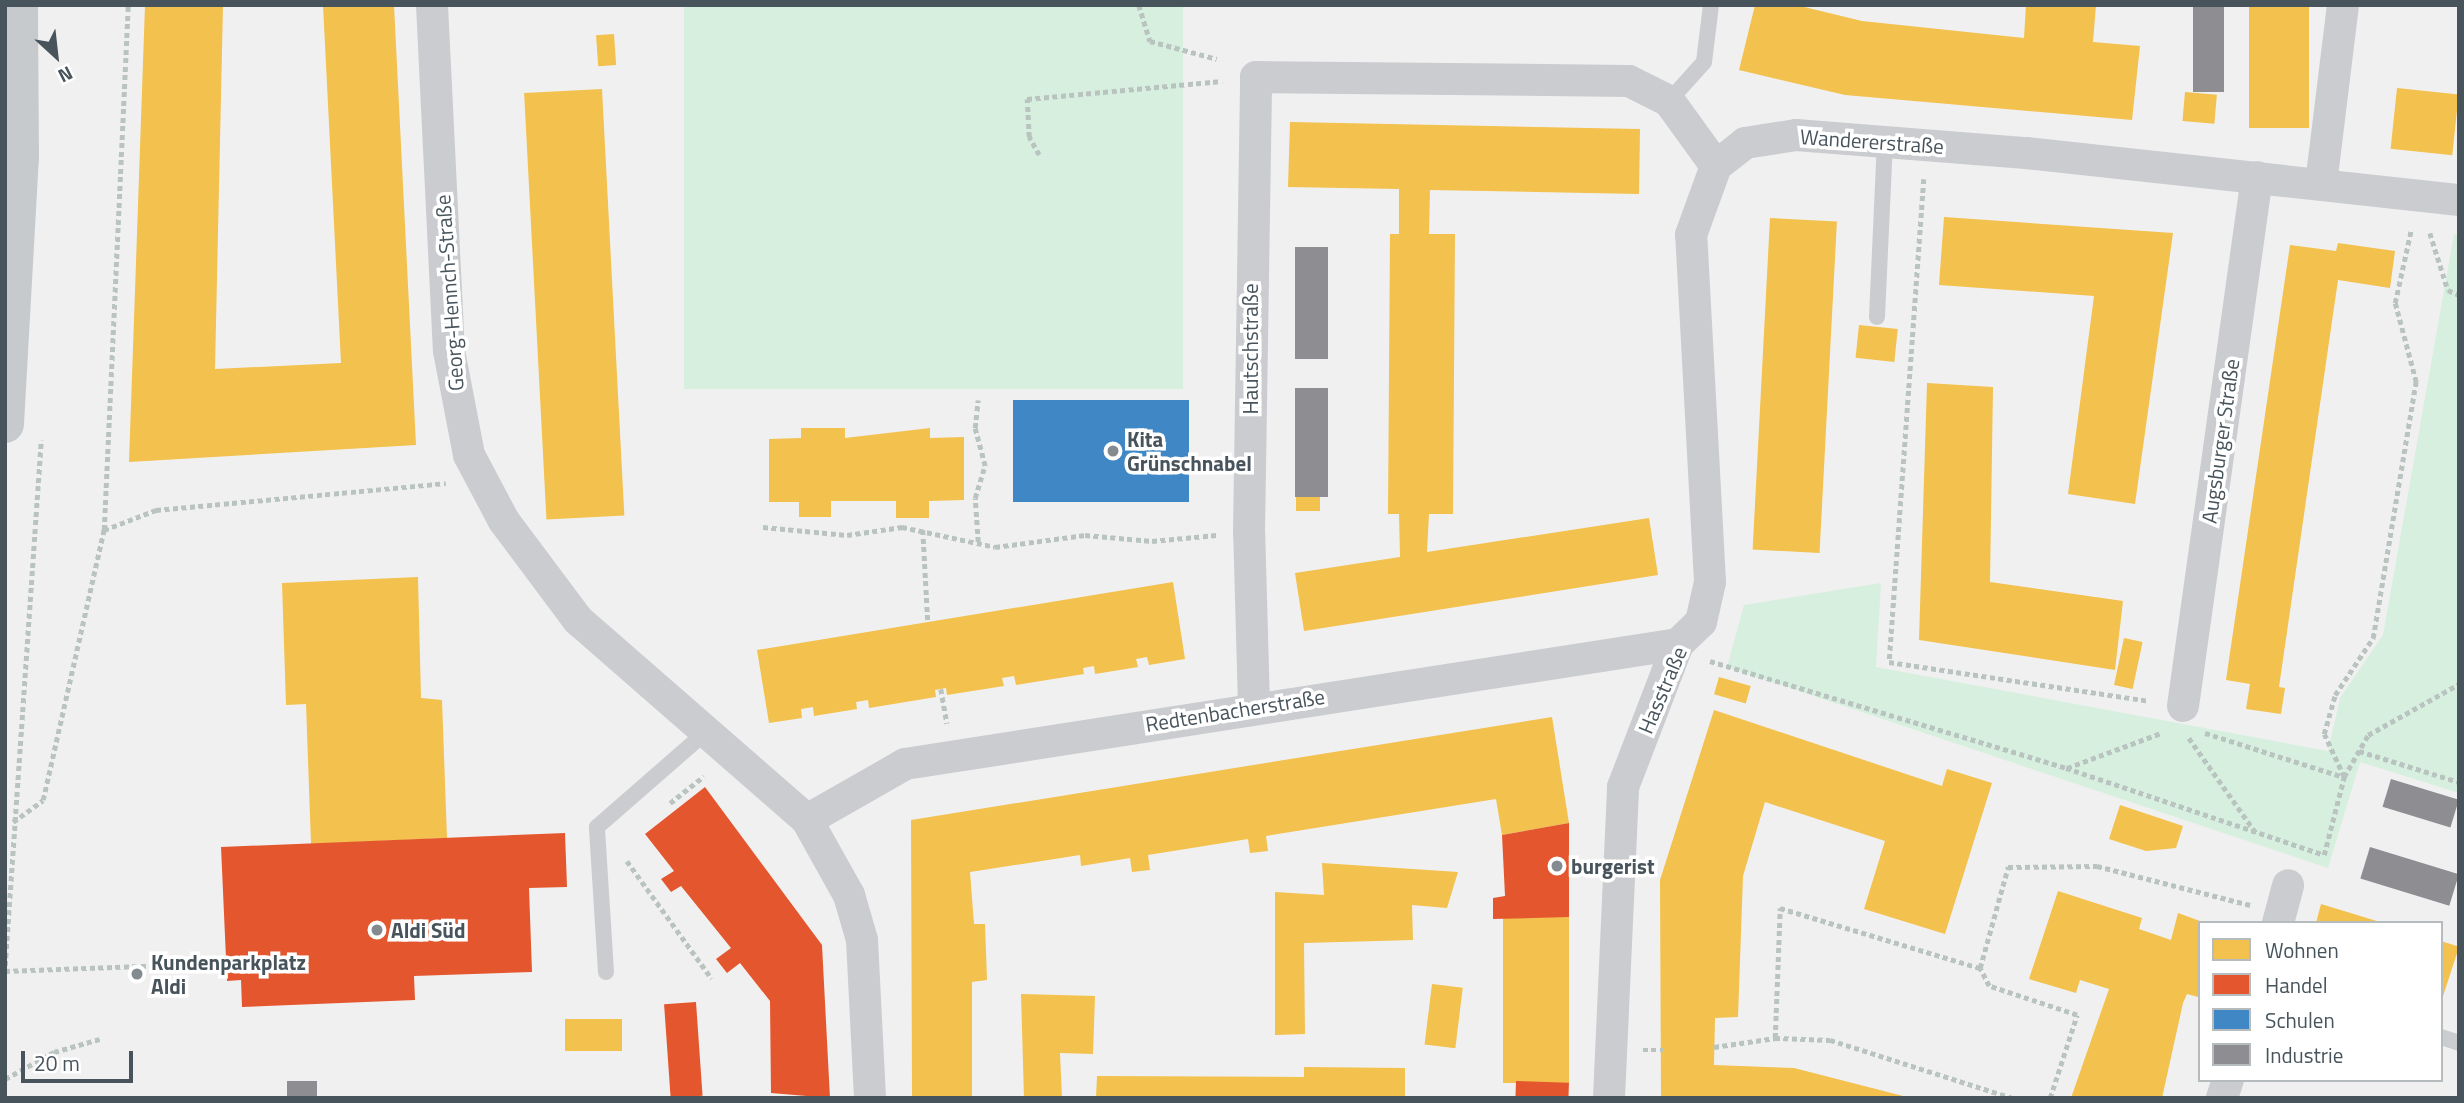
<!DOCTYPE html>
<html>
<head>
<meta charset="utf-8">
<style>
	body { margin:0 }
	#map { position:relative; width:2464px; height:1103px; overflow:hidden; background:#f1f0f0; font-family:"Titillium Web",sans-serif }
	div>[style] { position:absolute }
	[style*='--x'] { left:calc(var(--x)*1px); top:calc(var(--y)*1px); width:calc(var(--w)*1px); rotate:calc(var(--a)*1deg) }
	.green>* { inset:0; background:#d6efde; transform-origin:0 0 }
	.homes>* { inset:0; background:#f2c14e; transform-origin:0 0 }
	.shops>* { inset:0; background:#e4572e; transform-origin:0 0 }
	.schools>* { inset:0; background:#3f88c5; transform-origin:0 0 }
	.industry>* { inset:0; background:#8d8d92; transform-origin:0 0 }
	.path>* { height:4.5px; margin-top:-2.25px; transform-origin:0; background:repeating-linear-gradient(90deg,#b9c4c0 0 5px,transparent 0 8.5px) }
	.service>* { height:16px; margin:-8px; padding:0 8px; transform-origin:8px; border-radius:8px; background:#cacccf }
	.minor>* { height:32px; margin:-16px; padding:0 16px; transform-origin:16px; border-radius:16px; background:#cacccf }
	.primary>* { height:38px; margin:-19px; padding:0 19px; transform-origin:19px; border-radius:19px; background:#c6cacd }
	.dots>* { width:19px; height:19px; translate:-50% -50%; box-sizing:border-box; border:4px solid #fff; border-radius:50% }
	span { translate:-50% -50%; white-space:nowrap; text-align:center; line-height:1.15; -webkit-text-stroke:7px #fff; paint-order:stroke }
	.street-label { font-size:21px; color:#48545c }
	.poi-label { font-size:21px; color:#48545c; font-weight:700 }
	.left { translate:0 -50%; text-align:left }
	.frame { position:absolute; inset:0; border:7px solid #48545c; pointer-events:none }
	.legend { position:absolute; left:2198px; top:921px; width:245px; height:161px; box-sizing:border-box; background:#fff; border:2px solid #b6bbbe; margin:0; padding:9px 12px; list-style:none; font-size:21px; color:#48545c }
	.legend li { display:flex; align-items:center; gap:14px; height:35px }
	.legend b { width:35px; border:2px solid #b6bbbe }
	.north { position:absolute; left:21px; top:21px; width:70px; height:70px; -webkit-text-stroke:5px #fff; paint-order:stroke; rotate:153deg; font-size:19px; font-weight:700; line-height:28px; text-align:center; color:#48545c }
	.north::after { content:''; display:block; margin:auto; width:24px; height:32px; background:#48545c; clip-path:polygon(50% 0,100% 100%,50% 72%,0 100%) }
	.scale { position:absolute; left:21px; top:1051px; width:112px; height:32px; box-sizing:border-box; border:4px solid #48545c; border-top:0; padding-left:9px; font-size:21px; line-height:24px; white-space:nowrap; color:#48545c; -webkit-text-stroke:5px #fff; paint-order:stroke }
</style>
</head>
<body>
<div id="map">
	<div class="green">
		<div style="left:684px;top:5px;width:499px;height:384px"></div>
		<div style="clip-path:polygon(2454px 234px,2459px 235px,2459px 793px,2360px 762px,2328px 868px,1727px 667px,1744px 605px,1881px 583px,1876px 667px,2328px 751px,2340px 698px,2383px 635px)"></div>
	</div>
	<div class="homes">
		<div style="clip-path:polygon(145px 5px,223px 5px,215px 369px,341px 363px,323px 5px,394px 5px,416px 445px,129px 462px)"></div>
		<div style="clip-path:polygon(1755px 5px,1796px 5px,1862px 21px,2024px 38px,2026px 5px,2096px 5px,2093px 42px,2140px 46px,2132px 120px,1845px 95px,1739px 70px)"></div>
		<div style="left:2249px;top:5px;width:60px;height:123px"></div>
		<div style="left:614px;top:34px;width:31px;height:18px;rotate:86deg"></div>
		<div style="left:2397px;top:88px;width:62px;height:61px;rotate:6deg"></div>
		<div style="left:602px;top:89px;width:427px;height:78px;rotate:87deg"></div>
		<div style="left:2185px;top:92px;width:32px;height:29px;rotate:5deg"></div>
		<div style="clip-path:polygon(1290px 122px,1640px 129px,1639px 194px,1430px 190px,1429px 234px,1455px 234px,1453px 514px,1429px 514px,1427px 552px,1649px 518px,1658px 575px,1304px 631px,1295px 573px,1400px 557px,1399px 514px,1388px 514px,1390px 234px,1399px 234px,1399px 189px,1288px 187px)"></div>
		<div style="clip-path:polygon(1944px 217px,2173px 233px,2135px 504px,2068px 494px,2094px 296px,1939px 285px)"></div>
		<div style="left:1770px;top:218px;width:67px;height:332px;rotate:3deg"></div>
		<div style="clip-path:polygon(2338px 243px,2395px 251px,2390px 288px,2338px 280px,2279px 687px,2285px 688px,2281px 714px,2246px 709px,2250px 684px,2226px 680px,2290px 245px,2336px 251px)"></div>
		<div style="left:1859px;top:325px;width:39px;height:33px;rotate:6deg"></div>
		<div style="clip-path:polygon(1927px 383px,1993px 387px,1990px 582px,2123px 601px,2115px 670px,1919px 640px)"></div>
		<div style="clip-path:polygon(801px 428px,845px 428px,845px 438px,930px 428px,930px 438px,964px 437px,964px 500px,929px 501px,929px 518px,896px 518px,896px 501px,831px 501px,831px 517px,799px 517px,799px 502px,769px 502px,769px 439px,801px 438px)"></div>
		<div style="left:1296px;top:497px;width:24px;height:14px"></div>
		<div style="clip-path:polygon(418px 577px,421px 698px,442px 700px,447px 838px,311px 844px,306px 704px,286px 705px,282px 583px)"></div>
		<div style="clip-path:polygon(1173px 582px,1185px 659px,1149px 665px,1147px 657px,1136px 659px,1138px 667px,1095px 674px,1094px 666px,1083px 668px,1084px 674px,1016px 685px,1014px 676px,1002px 678px,1004px 686px,947px 695px,946px 688px,935px 690px,936px 697px,869px 708px,868px 700px,856px 702px,857px 709px,814px 716px,813px 707px,801px 709px,802px 718px,769px 723px,757px 650px)"></div>
		<div style="left:2124px;top:638px;width:19px;height:48px;rotate:12deg"></div>
		<div style="left:1719px;top:677px;width:33px;height:18px;rotate:16deg"></div>
		<div style="clip-path:polygon(1714px 710px,1942px 786px,1947px 769px,1992px 783px,1945px 934px,1864px 909px,1885px 841px,1765px 802px,1743px 876px,1738px 1017px,1715px 1018px,1714px 1065px,1794px 1068px,1911px 1098px,1661px 1098px,1660px 880px)"></div>
		<div style="clip-path:polygon(1552px 717px,1569px 823px,1502px 835px,1496px 799px,1266px 836px,1268px 851px,1250px 853px,1248px 839px,1148px 855px,1150px 870px,1132px 872px,1130px 858px,1081px 866px,1080px 855px,970px 872px,974px 924px,985px 924px,987px 980px,972px 982px,972px 1097px,912px 1098px,911px 820px)"></div>
		<div style="clip-path:polygon(2120px 805px,2183px 826px,2176px 848px,2146px 851px,2109px 839px)"></div>
		<div style="clip-path:polygon(1322px 863px,1458px 872px,1447px 908px,1412px 905px,1413px 940px,1304px 943px,1305px 1034px,1275px 1035px,1275px 892px,1324px 895px)"></div>
		<div style="clip-path:polygon(2058px 891px,2142px 918px,2139px 929px,2171px 940px,2178px 913px,2200px 921px,2200px 990px,2198px 997px,2187px 994px,2183px 1003px,2162px 1098px,2071px 1098px,2109px 989px,2080px 980px,2076px 993px,2029px 979px)"></div>
		<div style="clip-path:polygon(2321px 904px,2380px 922px,2380px 923px,2316px 923px)"></div>
		<div style="left:1569px;top:917px;width:166px;height:66px;rotate:90deg"></div>
		<div style="left:2441px;top:941px;width:19px;height:74px;rotate:18deg"></div>
		<div style="left:1432px;top:984px;width:31px;height:61px;rotate:7deg"></div>
		<div style="clip-path:polygon(1021px 994px,1095px 996px,1093px 1054px,1060px 1053px,1062px 1098px,1024px 1098px)"></div>
		<div style="left:622px;top:1019px;width:32px;height:57px;rotate:90deg"></div>
		<div style="clip-path:polygon(1304px 1067px,1405px 1068px,1405px 1098px,1096px 1098px,1097px 1076px,1304px 1077px)"></div>
	</div>
	<div class="shops">
		<div style="clip-path:polygon(705px 787px,822px 945px,830px 1098px,771px 1093px,770px 1001px,740px 963px,727px 973px,716px 959px,731px 948px,681px 886px,671px 892px,661px 879px,674px 871px,645px 834px)"></div>
		<div style="clip-path:polygon(1569px 823px,1569px 917px,1493px 919px,1493px 898px,1505px 896px,1502px 835px)"></div>
		<div style="clip-path:polygon(565px 833px,567px 887px,529px 888px,532px 972px,414px 976px,415px 1000px,242px 1007px,241px 980px,227px 981px,221px 847px)"></div>
		<div style="left:696px;top:1002px;width:94px;height:32px;rotate:86deg"></div>
		<div style="left:1516px;top:1081px;width:53px;height:17px;rotate:2deg"></div>
	</div>
	<div class="schools">
		<div style="left:1013px;top:400px;width:176px;height:102px"></div>
	</div>
	<div class="industry">
		<div style="left:2193px;top:5px;width:31px;height:87px"></div>
		<div style="left:1295px;top:247px;width:33px;height:112px"></div>
		<div style="left:1295px;top:388px;width:33px;height:109px"></div>
		<div style="left:2391px;top:779px;width:71px;height:29px;rotate:17deg"></div>
		<div style="left:2370px;top:847px;width:93px;height:33px;rotate:17deg"></div>
		<div style="left:287px;top:1081px;width:30px;height:17px"></div>
	</div>
	<div class="path">
		<div style="--x:1139;--y:5;--w:38;--a:73"></div>
		<div style="--x:1150;--y:41;--w:69;--a:15"></div>
		<div style="--x:1039;--y:155;--w:21;--a:-119"></div>
		<div style="--x:1029;--y:137;--w:38;--a:-93"></div>
		<div style="--x:1027;--y:99;--w:196;--a:-5.3"></div>
		<div style="--x:1924;--y:179;--w:484;--a:94.1"></div>
		<div style="--x:1889;--y:662;--w:263;--a:8.5"></div>
		<div style="--x:2430;--y:233;--w:60;--a:72.5"></div>
		<div style="--x:2448;--y:290;--w:12;--a:24"></div>
		<div style="--x:763;--y:527;--w:84;--a:5.4"></div>
		<div style="--x:847;--y:535;--w:56;--a:-8.3"></div>
		<div style="--x:902;--y:527;--w:95;--a:12.1"></div>
		<div style="--x:995;--y:547;--w:91;--a:-7.6"></div>
		<div style="--x:1085;--y:535;--w:67;--a:5.1"></div>
		<div style="--x:1152;--y:541;--w:65;--a:-5.3"></div>
		<div style="--x:104;--y:530;--w:56;--a:-21"></div>
		<div style="--x:156;--y:510;--w:291;--a:-5.3"></div>
		<div style="--x:923;--y:530;--w:92;--a:86.9"></div>
		<div style="--x:978;--y:542;--w:44;--a:-93.9"></div>
		<div style="--x:975;--y:498;--w:34;--a:-73"></div>
		<div style="--x:985;--y:466;--w:39;--a:-105"></div>
		<div style="--x:975;--y:428;--w:28;--a:-84"></div>
		<div style="--x:1710;--y:661;--w:372;--a:16.7"></div>
		<div style="--x:2066;--y:768;--w:272;--a:18.6"></div>
		<div style="--x:2324;--y:855;--w:81;--a:-75.6"></div>
		<div style="--x:2344;--y:777;--w:48;--a:-60.3"></div>
		<div style="--x:2368;--y:735;--w:104;--a:-29.3"></div>
		<div style="--x:941;--y:689;--w:35;--a:80"></div>
		<div style="--x:2205;--y:733;--w:146;--a:17.6"></div>
		<div style="--x:2189;--y:738;--w:116;--a:54.8"></div>
		<div style="--x:2359;--y:751;--w:105;--a:17.2"></div>
		<div style="--x:2067;--y:768;--w:100;--a:-20.4"></div>
		<div style="--x:2344;--y:777;--w:47;--a:-114.9"></div>
		<div style="--x:2324;--y:734;--w:41;--a:-74.2"></div>
		<div style="--x:2335;--y:695;--w:69;--a:-56.3"></div>
		<div style="--x:2373;--y:638;--w:260;--a:-80.5"></div>
		<div style="--x:2416;--y:382;--w:82;--a:-104.9"></div>
		<div style="--x:2395;--y:303;--w:75;--a:-77.6"></div>
		<div style="--x:670;--y:803;--w:43;--a:-38.5"></div>
		<div style="--x:13;--y:822;--w:37;--a:-36"></div>
		<div style="--x:43;--y:800;--w:277;--a:-77.3"></div>
		<div style="--x:104;--y:530;--w:526;--a:-87.38"></div>
		<div style="--x:627;--y:861;--w:145;--a:54.2"></div>
		<div style="--x:5;--y:966;--w:527;--a:-86.08"></div>
		<div style="--x:5;--y:971;--w:191;--a:-2.1"></div>
		<div style="--x:1775;--y:1038;--w:130;--a:-87.8"></div>
		<div style="--x:1780;--y:908;--w:209;--a:16.7"></div>
		<div style="--x:1714;--y:1047;--w:62;--a:-8.4"></div>
		<div style="--x:1775;--y:1038;--w:55;--a:2.1"></div>
		<div style="--x:1830;--y:1040;--w:192;--a:17.6"></div>
		<div style="--x:1643;--y:1050;--w:20;--a:0"></div>
		<div style="--x:5;--y:1079;--w:56;--a:-28.9"></div>
		<div style="--x:54;--y:1052;--w:48;--a:-15.8"></div>
		<div style="--x:2050;--y:1098;--w:87;--a:-72"></div>
		<div style="--x:2077;--y:1015;--w:93;--a:-161.8"></div>
		<div style="--x:1989;--y:986;--w:20;--a:-117"></div>
		<div style="--x:1980;--y:968;--w:105;--a:-74.5"></div>
		<div style="--x:2008;--y:867;--w:89;--a:-0.6"></div>
		<div style="--x:2097;--y:866;--w:158;--a:14.3"></div>
	</div>
	<div class="service">
		<div style="--x:1669;--y:101;--w:52;--a:-48.1"></div>
		<div style="--x:1704;--y:62;--w:57;--a:-83"></div>
		<div style="--x:1877;--y:317;--w:176;--a:-87.4"></div>
		<div style="--x:606;--y:972;--w:145;--a:-93.6"></div>
		<div style="--x:597;--y:827;--w:146;--a:-41.1"></div>
		<div style="--x:2441;--y:1037;--w:19;--a:18"></div>
	</div>
	<div class="minor">
		<div style="--x:432;--y:5;--w:346;--a:87.2"></div>
		<div style="--x:449;--y:351;--w:106;--a:79.1"></div>
		<div style="--x:469;--y:455;--w:75;--a:62.1"></div>
		<div style="--x:504;--y:521;--w:124;--a:53.2"></div>
		<div style="--x:578;--y:620;--w:304;--a:41.1"></div>
		<div style="--x:807;--y:820;--w:86;--a:60.8"></div>
		<div style="--x:849;--y:895;--w:47;--a:73.9"></div>
		<div style="--x:862;--y:940;--w:158;--a:87.1"></div>
		<div style="--x:1716;--y:166;--w:37;--a:-38"></div>
		<div style="--x:1745;--y:143;--w:52;--a:-8.9"></div>
		<div style="--x:1796;--y:135;--w:231;--a:4.5"></div>
		<div style="--x:2026;--y:153;--w:436;--a:6.2"></div>
		<div style="--x:2321;--y:184;--w:180;--a:-83"></div>
		<div style="--x:1254;--y:706;--w:174;--a:-91.6"></div>
		<div style="--x:1249;--y:532;--w:455;--a:-89.1"></div>
		<div style="--x:1256;--y:77;--w:373;--a:0.6"></div>
		<div style="--x:1629;--y:81;--w:45;--a:26.6"></div>
		<div style="--x:1669;--y:101;--w:80;--a:54.1"></div>
		<div style="--x:2183;--y:706;--w:534;--a:-82.04"></div>
		<div style="--x:807;--y:820;--w:113;--a:-29.7"></div>
		<div style="--x:905;--y:764;--w:782;--a:-8.82"></div>
		<div style="--x:2278;--y:923;--w:39;--a:-75"></div>
		<div style="--x:1609;--y:1098;--w:311;--a:-87.4"></div>
		<div style="--x:1623;--y:787;--w:153;--a:-69"></div>
		<div style="--x:1678;--y:644;--w:32;--a:-44"></div>
		<div style="--x:1701;--y:622;--w:41;--a:-77.3"></div>
		<div style="--x:1710;--y:582;--w:348;--a:-93.1"></div>
		<div style="--x:1691;--y:235;--w:73;--a:-70.1"></div>
		<div style="--x:2222;--y:1098;--w:19;--a:-72"></div>
	</div>
	<div class="primary">
		<div style="--x:5;--y:424;--w:267;--a:-86.8"></div>
		<div style="--x:20;--y:157;--w:152;--a:-90.4"></div>
	</div>
	<div class="dots">
		<div style="left:1113px;top:451px;background:#838b90"></div>
		<div style="left:1557px;top:866px;background:#838b90"></div>
		<div style="left:377px;top:930px;background:#838b90"></div>
		<div style="left:137px;top:974px;background:#838b90"></div>
	</div>
	<div class="street-label">
		<span style="left:1872px;top:141px;rotate:4deg">Wandererstraße</span>
		<span style="left:449px;top:293px;rotate:-94deg">Georg-Hennch-Straße</span>
		<span style="left:1250px;top:349px;rotate:-90deg">Hautschstraße</span>
		<span style="left:2220px;top:441px;rotate:-82deg">Augsburger Straße</span>
		<span style="left:1662px;top:690px;rotate:-67deg">Hasstraße</span>
		<span style="left:1235px;top:710px;rotate:-9deg">Redtenbacherstraße</span>
	</div>
	<div class="poi-label">
		<span class="left" style="left:1127px;top:451px">Kita<br>Grünschnabel</span>
		<span class="left" style="left:1571px;top:866px">burgerist</span>
		<span class="left" style="left:391px;top:930px">Aldi Süd</span>
		<span class="left" style="left:151px;top:974px">Kundenparkplatz<br>Aldi</span>
	</div>
	<div class="frame"></div>
	<ul class="legend">
	<li><b style="height:19px;background:#f2c14e"></b>Wohnen</li>
	<li><b style="height:19px;background:#e4572e"></b>Handel</li>
	<li><b style="height:19px;background:#3f88c5"></b>Schulen</li>
	<li><b style="height:19px;background:#8d8d92"></b>Industrie</li>
	</ul>
	<div class="north">N</div>
	<div class="scale">20 m</div>
</div>
</body>
</html>
